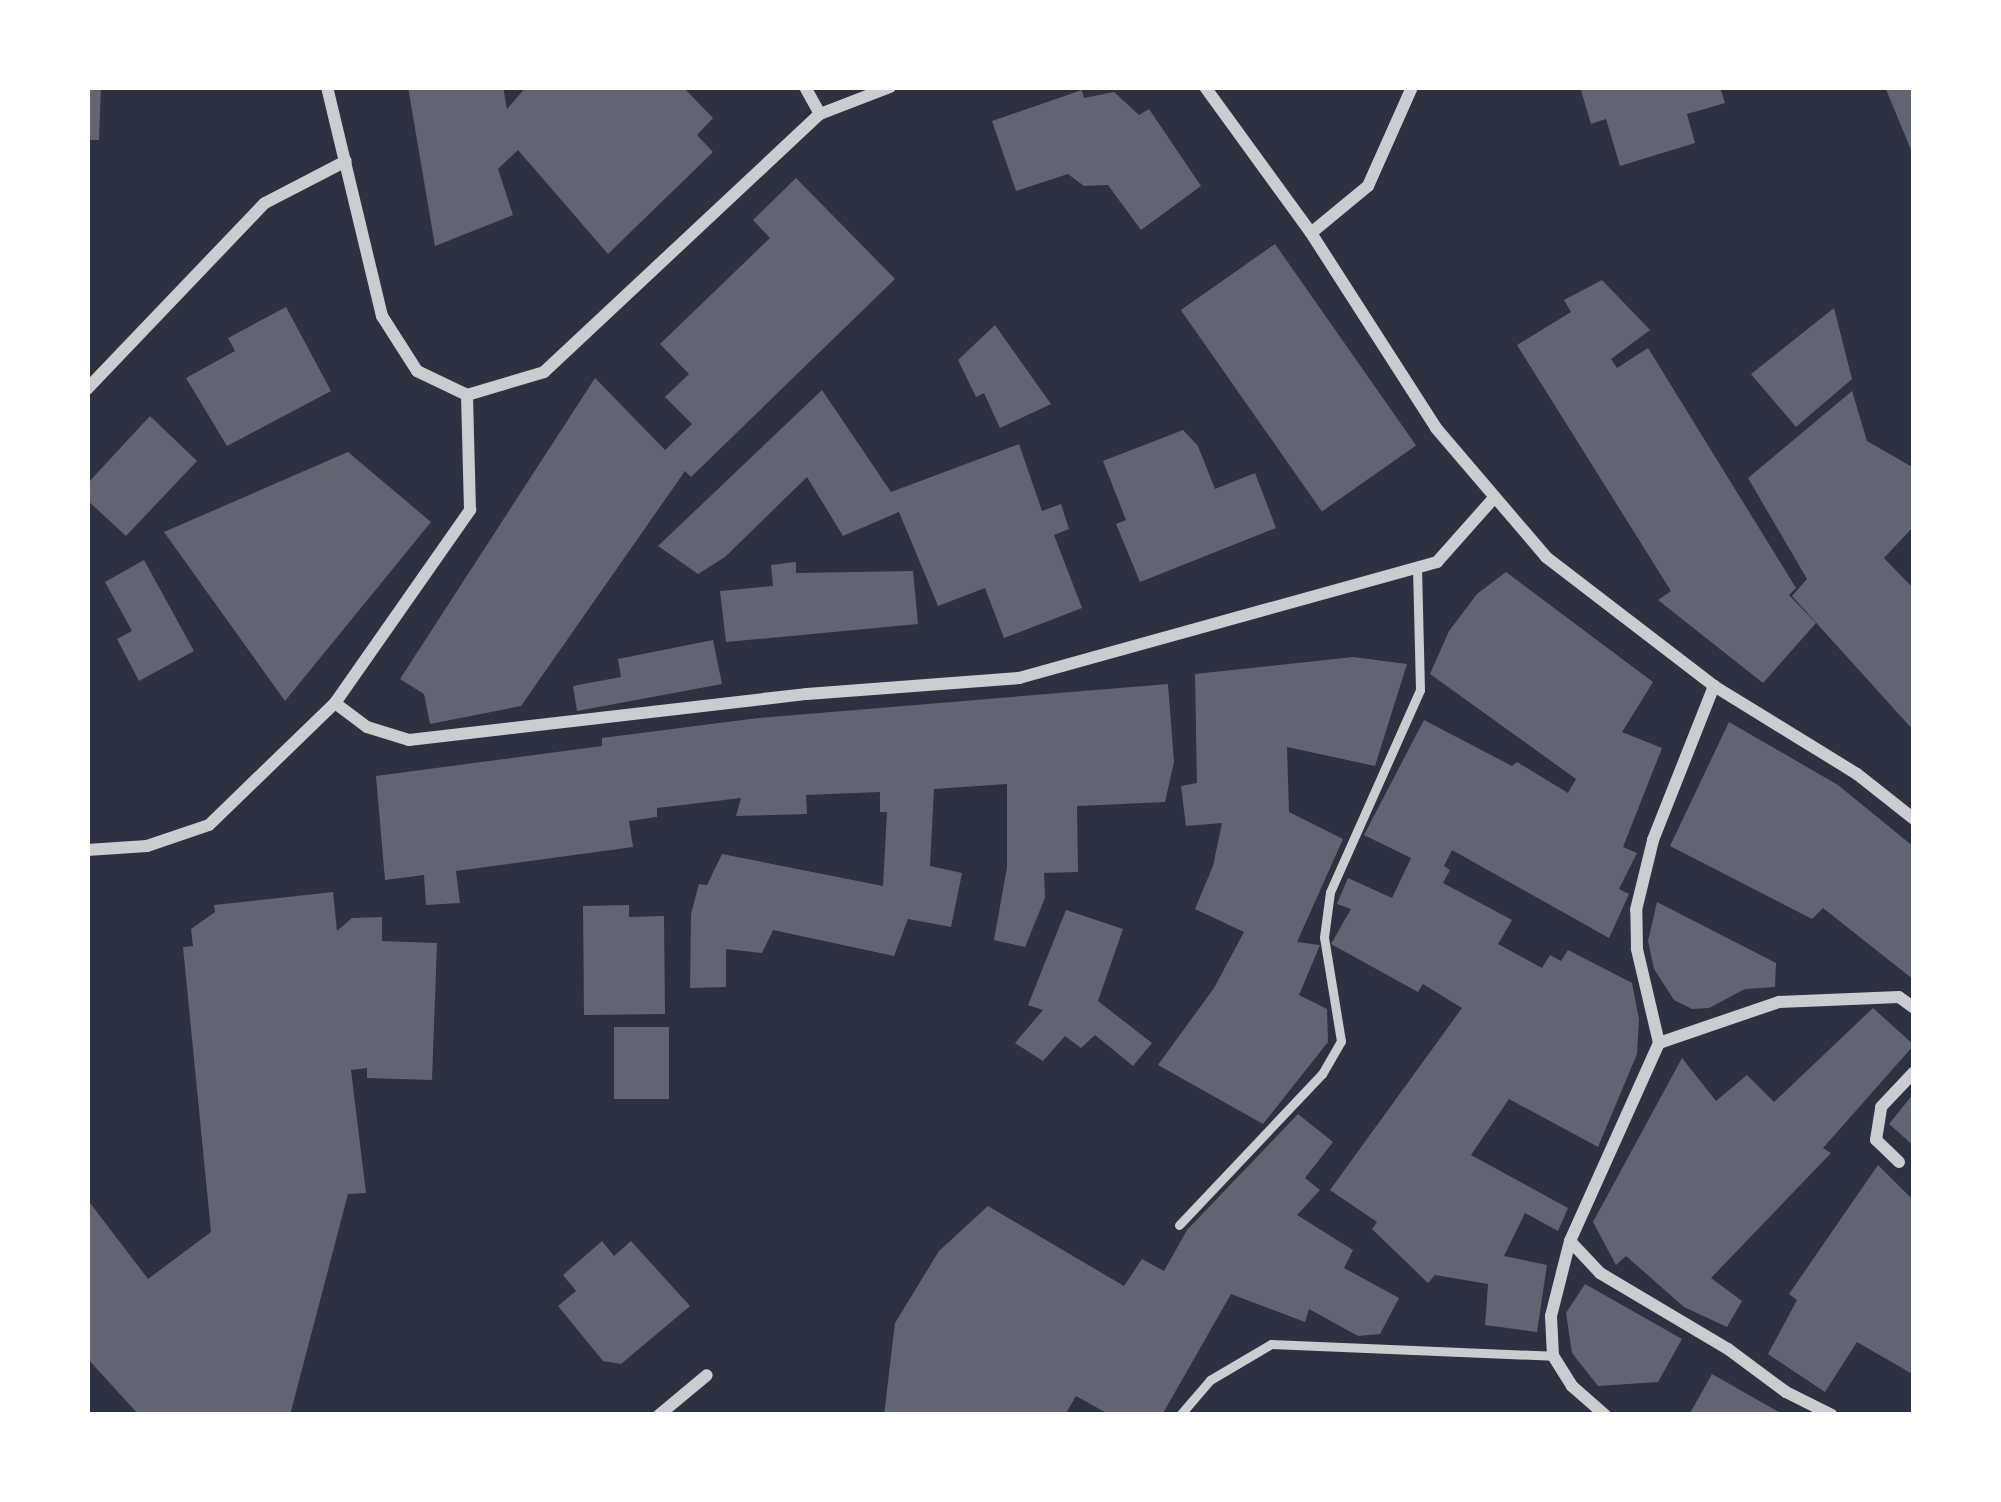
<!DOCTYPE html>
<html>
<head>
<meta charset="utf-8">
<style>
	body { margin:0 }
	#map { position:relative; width:2001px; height:1502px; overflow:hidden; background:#2d3142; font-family:"Public Sans",sans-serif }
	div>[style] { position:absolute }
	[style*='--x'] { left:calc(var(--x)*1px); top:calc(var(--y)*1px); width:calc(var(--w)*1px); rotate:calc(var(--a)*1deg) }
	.building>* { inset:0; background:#626471; transform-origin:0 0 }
	.service>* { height:9px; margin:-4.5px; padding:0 4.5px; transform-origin:4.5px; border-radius:4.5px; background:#caccd0 }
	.minor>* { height:12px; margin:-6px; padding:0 6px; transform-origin:6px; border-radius:6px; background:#caccd0 }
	span { translate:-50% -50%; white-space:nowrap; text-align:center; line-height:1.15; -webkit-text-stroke:12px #fff; paint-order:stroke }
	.frame { position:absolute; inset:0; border:90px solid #fff; pointer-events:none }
</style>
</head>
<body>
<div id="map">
	<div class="building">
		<div style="clip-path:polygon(87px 87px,101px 87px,99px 140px,87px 140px)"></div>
		<div style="clip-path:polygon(408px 87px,503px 87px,507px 109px,526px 87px,683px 87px,713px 118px,697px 135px,713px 152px,608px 254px,518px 150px,498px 169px,513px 215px,435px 246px)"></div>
		<div style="clip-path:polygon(1580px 87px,1720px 87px,1725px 103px,1687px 114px,1695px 143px,1620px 166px,1606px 119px,1591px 124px)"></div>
		<div style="clip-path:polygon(1885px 87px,1914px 87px,1914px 157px)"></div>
		<div style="clip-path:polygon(1082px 90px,1084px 98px,1114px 92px,1139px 115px,1149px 109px,1201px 186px,1141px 230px,1108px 185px,1084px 186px,1068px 174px,1016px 191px,992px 121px)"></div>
		<div style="clip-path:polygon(796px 178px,895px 279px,691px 477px,685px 471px,521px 706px,430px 724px,424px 694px,400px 679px,595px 378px,665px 450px,692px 424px,665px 397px,689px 374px,660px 344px,770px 238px,753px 220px)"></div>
		<div style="left:1275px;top:244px;width:246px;height:115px;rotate:55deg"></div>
		<div style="clip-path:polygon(1602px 280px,1650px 330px,1611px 359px,1617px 368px,1648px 348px,1796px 588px,1789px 595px,1816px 623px,1763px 683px,1658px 600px,1671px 591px,1517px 345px,1571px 312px,1564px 300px)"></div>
		<div style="clip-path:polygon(286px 307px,331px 391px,227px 446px,186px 378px,235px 351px,228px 338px)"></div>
		<div style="clip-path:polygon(1834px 308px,1852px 379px,1796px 427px,1751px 374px)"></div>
		<div style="clip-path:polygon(995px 325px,1051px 404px,1000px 428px,984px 393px,976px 397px,958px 360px)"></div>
		<div style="clip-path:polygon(822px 390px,891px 492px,1019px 444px,1042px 511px,1061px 504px,1069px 529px,1054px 535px,1082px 608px,1004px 638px,985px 588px,938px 606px,899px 512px,843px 536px,807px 477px,725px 557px,698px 574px,658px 546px)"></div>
		<div style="clip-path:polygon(1852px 391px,1867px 441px,1914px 468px,1914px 526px,1884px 558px,1914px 589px,1914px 731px,1792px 596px,1807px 579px,1748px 478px)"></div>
		<div style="clip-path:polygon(150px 416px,197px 461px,126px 536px,87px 500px,87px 484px)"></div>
		<div style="clip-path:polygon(1183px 430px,1198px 446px,1215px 489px,1255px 473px,1276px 528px,1140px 582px,1116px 524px,1126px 520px,1103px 461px)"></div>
		<div style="clip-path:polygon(348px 452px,431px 522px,285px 701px,164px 532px)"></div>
		<div style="clip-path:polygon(144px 560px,194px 651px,139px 681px,117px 639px,132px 631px,105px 582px)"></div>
		<div style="clip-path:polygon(796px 562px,796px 573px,913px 571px,918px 624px,726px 642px,720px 591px,773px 586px,771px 565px)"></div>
		<div style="clip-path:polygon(1506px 572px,1653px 682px,1622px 732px,1662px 748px,1623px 847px,1637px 853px,1619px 889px,1629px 894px,1609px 938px,1452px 850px,1444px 866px,1450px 870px,1443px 883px,1512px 920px,1498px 944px,1542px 968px,1550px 955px,1561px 961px,1568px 950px,1632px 983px,1639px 1019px,1637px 1054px,1598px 1147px,1509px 1099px,1471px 1155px,1568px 1208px,1558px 1231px,1525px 1213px,1504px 1256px,1547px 1265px,1537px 1332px,1485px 1325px,1488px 1284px,1435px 1275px,1428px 1283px,1372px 1229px,1377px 1222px,1330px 1190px,1462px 1008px,1423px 984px,1418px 992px,1331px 944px,1351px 909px,1337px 904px,1348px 878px,1392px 898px,1411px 858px,1364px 835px,1424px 720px,1512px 766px,1517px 762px,1568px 793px,1576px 779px,1430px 674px,1449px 631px,1477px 594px)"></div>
		<div style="clip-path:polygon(713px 640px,722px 684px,577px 711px,573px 686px,621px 677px,618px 659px)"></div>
		<div style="clip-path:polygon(1353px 657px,1407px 664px,1375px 766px,1287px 747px,1289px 812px,1343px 839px,1297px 942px,1320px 945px,1299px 995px,1327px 1009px,1328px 1042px,1263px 1124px,1158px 1065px,1214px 988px,1244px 932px,1195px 909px,1213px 866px,1222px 823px,1186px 826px,1181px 786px,1197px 783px,1195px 674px)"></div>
		<div style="clip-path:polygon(1168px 684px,1174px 762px,1165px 802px,1077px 806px,1078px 872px,1044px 873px,1045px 898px,1025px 947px,994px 940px,1007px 867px,1007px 784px,934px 789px,930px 866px,962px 873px,951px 927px,908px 919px,894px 956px,773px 930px,762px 953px,726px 949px,726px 987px,690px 988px,691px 914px,699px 884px,707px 885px,722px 854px,883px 886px,887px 812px,880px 812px,880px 792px,806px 795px,807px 814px,736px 816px,741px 798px,657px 808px,657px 817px,629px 821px,633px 847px,456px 871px,460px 903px,426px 905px,424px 875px,385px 880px,376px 776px,602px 746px,602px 738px,758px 718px)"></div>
		<div style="clip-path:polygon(1729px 722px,1838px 785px,1914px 847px,1914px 980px,1823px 908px,1812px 919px,1670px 846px)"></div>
		<div style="clip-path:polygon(333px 892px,337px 931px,352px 918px,382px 917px,382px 941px,437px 943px,432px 1080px,367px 1078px,367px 1068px,351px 1070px,366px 1193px,348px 1194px,290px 1415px,139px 1415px,87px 1358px,87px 1199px,148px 1279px,211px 1232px,183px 947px,193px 946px,191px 929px,215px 912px,214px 905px)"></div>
		<div style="clip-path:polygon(1657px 902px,1776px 963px,1775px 987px,1745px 989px,1709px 1008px,1692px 1009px,1674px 1000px,1654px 969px,1648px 941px)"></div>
		<div style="clip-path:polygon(629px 905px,629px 917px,664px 916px,665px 1014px,584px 1015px,583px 906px)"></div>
		<div style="clip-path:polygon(1066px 910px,1123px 929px,1098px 1001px,1152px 1043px,1133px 1066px,1095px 1035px,1081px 1048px,1065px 1036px,1043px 1061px,1015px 1043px,1043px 1010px,1028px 1005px)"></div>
		<div style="clip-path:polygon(1873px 1008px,1914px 1045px,1823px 1148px,1831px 1153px,1711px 1278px,1742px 1301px,1727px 1327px,1684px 1307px,1626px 1256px,1616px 1265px,1593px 1222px,1682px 1058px,1716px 1101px,1747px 1075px,1774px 1102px)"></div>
		<div style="left:614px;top:1027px;width:55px;height:72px"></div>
		<div style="clip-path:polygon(1914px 1093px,1914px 1146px,1889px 1124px)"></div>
		<div style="clip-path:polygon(1298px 1114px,1333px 1142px,1305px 1178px,1320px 1190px,1297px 1215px,1353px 1250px,1344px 1268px,1399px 1298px,1380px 1334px,1358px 1336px,1309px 1309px,1305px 1322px,1231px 1294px,1162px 1415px,1110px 1415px,1076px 1396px,1065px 1415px,884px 1415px,895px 1323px,939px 1251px,988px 1206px,1124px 1286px,1142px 1259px,1164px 1271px,1187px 1230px)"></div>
		<div style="clip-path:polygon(1878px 1165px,1914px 1201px,1914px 1375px,1857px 1342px,1825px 1392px,1768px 1354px,1797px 1300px,1789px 1294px)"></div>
		<div style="clip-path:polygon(602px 1241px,614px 1256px,631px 1241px,690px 1306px,621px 1364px,603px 1361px,558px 1306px,576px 1291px,563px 1275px)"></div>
		<div style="clip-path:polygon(1585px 1284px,1682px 1339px,1658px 1382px,1598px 1386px,1572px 1353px,1566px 1313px)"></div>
		<div style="clip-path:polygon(1712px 1374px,1784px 1415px,1689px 1415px)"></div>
	</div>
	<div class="service">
		<div style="--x:1179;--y:1225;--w:208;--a:-46.6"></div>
		<div style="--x:1322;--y:1074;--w:38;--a:-60"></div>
		<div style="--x:1341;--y:1041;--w:105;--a:-99.3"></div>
		<div style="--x:1324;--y:937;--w:45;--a:-82.4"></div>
		<div style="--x:1330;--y:892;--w:221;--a:-66"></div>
		<div style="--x:1420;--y:690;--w:122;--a:-91.4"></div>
		<div style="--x:1180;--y:1415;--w:46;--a:-49.4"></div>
		<div style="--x:1210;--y:1380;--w:71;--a:-30.5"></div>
		<div style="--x:1271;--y:1344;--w:282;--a:2.4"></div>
	</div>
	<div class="minor">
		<div style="--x:327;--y:87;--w:236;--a:76.5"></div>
		<div style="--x:382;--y:316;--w:65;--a:57.5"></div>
		<div style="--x:417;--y:371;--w:55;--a:25.6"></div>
		<div style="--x:467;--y:395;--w:80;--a:-16.6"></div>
		<div style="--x:544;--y:372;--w:378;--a:-43.1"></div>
		<div style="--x:820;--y:114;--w:75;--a:-21.1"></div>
		<div style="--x:805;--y:87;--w:31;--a:61"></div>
		<div style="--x:1205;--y:87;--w:180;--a:54"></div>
		<div style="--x:1311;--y:233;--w:232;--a:57.3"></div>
		<div style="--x:1436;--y:428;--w:170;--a:49.5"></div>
		<div style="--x:1546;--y:557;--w:212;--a:37.5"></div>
		<div style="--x:1714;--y:686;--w:168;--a:31.6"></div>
		<div style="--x:1857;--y:774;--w:73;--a:38.3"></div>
		<div style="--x:1311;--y:233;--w:74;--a:-39.5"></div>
		<div style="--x:1368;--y:186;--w:108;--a:-66"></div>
		<div style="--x:87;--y:389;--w:257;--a:-46.3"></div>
		<div style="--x:265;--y:203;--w:91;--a:-27.4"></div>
		<div style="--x:335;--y:703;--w:40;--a:37"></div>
		<div style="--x:367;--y:727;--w:44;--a:17.2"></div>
		<div style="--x:409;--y:740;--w:401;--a:-6.6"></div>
		<div style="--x:807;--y:694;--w:213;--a:-4.3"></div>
		<div style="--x:1019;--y:678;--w:434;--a:-15.5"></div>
		<div style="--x:1437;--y:562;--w:83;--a:-48.4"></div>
		<div style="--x:87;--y:850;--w:60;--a:-3.8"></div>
		<div style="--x:147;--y:846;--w:65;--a:-18.7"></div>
		<div style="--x:209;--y:825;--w:175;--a:-44.1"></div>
		<div style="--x:335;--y:703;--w:236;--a:-55"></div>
		<div style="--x:470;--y:510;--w:115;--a:-91.5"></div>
		<div style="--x:1659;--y:1043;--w:127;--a:-18.9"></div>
		<div style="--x:1779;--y:1002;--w:120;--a:-2.4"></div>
		<div style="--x:1899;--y:997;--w:19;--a:36"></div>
		<div style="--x:1899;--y:1162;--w:32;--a:-136"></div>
		<div style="--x:1876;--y:1140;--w:33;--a:-81"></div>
		<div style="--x:1881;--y:1107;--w:48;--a:-46.7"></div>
		<div style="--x:1570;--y:1241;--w:44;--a:46.8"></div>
		<div style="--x:1600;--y:1273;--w:149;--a:30.7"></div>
		<div style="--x:1728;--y:1349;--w:72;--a:36.6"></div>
		<div style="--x:1786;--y:1392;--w:51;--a:26.6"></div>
		<div style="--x:659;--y:1415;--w:62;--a:-39.8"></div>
		<div style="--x:1605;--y:1415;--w:44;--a:-138.7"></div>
		<div style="--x:1572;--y:1386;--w:36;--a:-122"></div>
		<div style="--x:1553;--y:1356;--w:40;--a:-92.9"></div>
		<div style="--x:1551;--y:1316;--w:77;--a:-75.8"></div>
		<div style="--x:1570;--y:1241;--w:217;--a:-65.8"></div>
		<div style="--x:1659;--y:1043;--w:97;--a:-103.2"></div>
		<div style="--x:1637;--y:949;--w:39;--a:-91"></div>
		<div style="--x:1636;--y:910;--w:72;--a:-76.3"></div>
		<div style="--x:1653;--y:840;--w:166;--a:-68.4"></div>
	</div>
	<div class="frame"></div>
</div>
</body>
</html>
